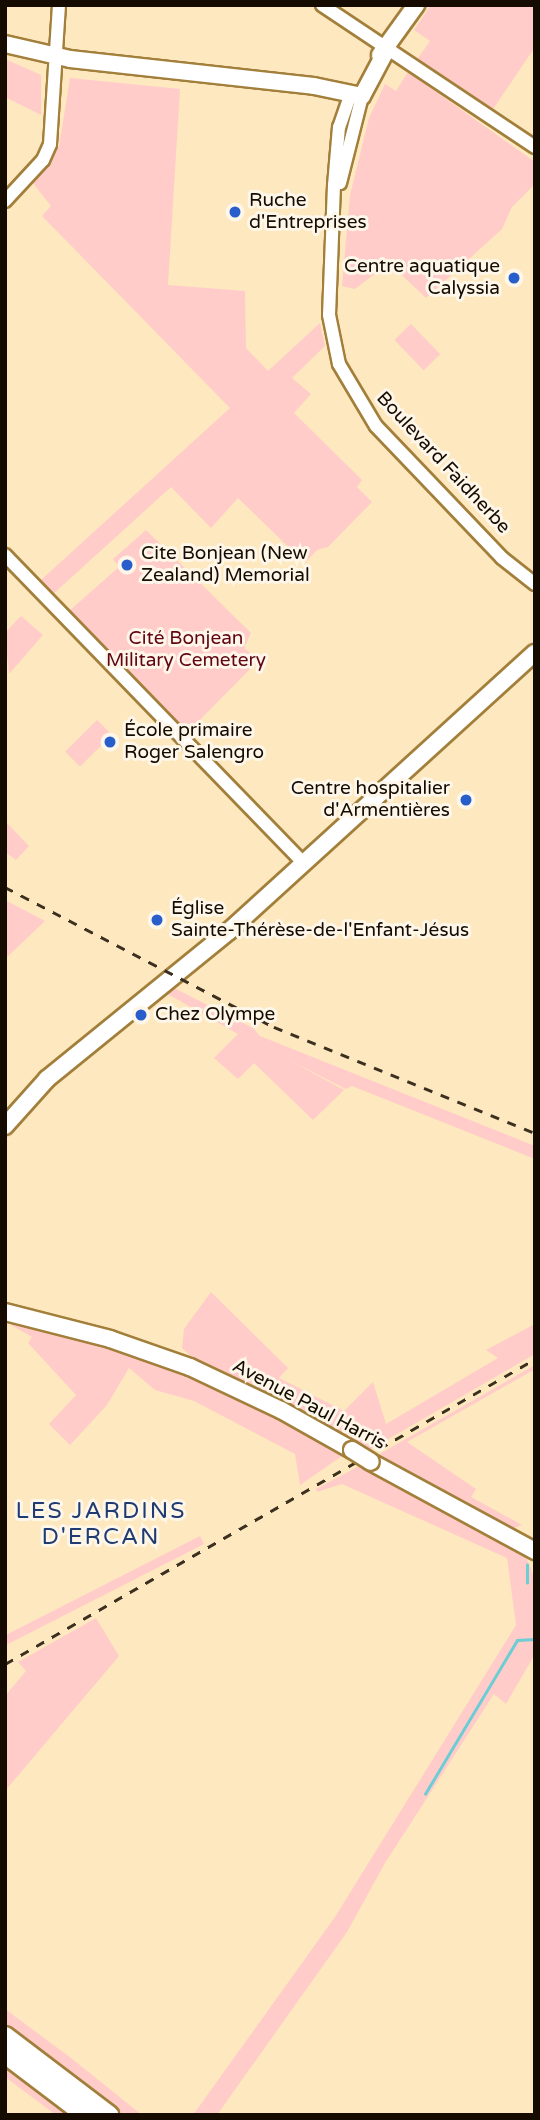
<!DOCTYPE html>
<html>
<head>
<meta charset="utf-8">
<style>
	body { margin:0 }
	#map { position:relative; width:540px; height:2120px; overflow:hidden; background:#fee8bf; font-family:"Varela Round",sans-serif }
	div>[style] { position:absolute }
	[style*='--x'] { left:calc(var(--x)*1px); top:calc(var(--y)*1px); width:calc(var(--w)*1px); rotate:calc(var(--a)*1deg) }
	.green>* { inset:0; background:#ffccc9; transform-origin:0 0 }
	.stream>* { height:2.5px; margin:-1.25px; padding:0 1.25px; transform-origin:1.25px; border-radius:1.25px; background:#6dcdd5 }
	.roads { filter:drop-shadow(2px 0 #a27f3a) drop-shadow(-2px 0 #a27f3a) drop-shadow(0 2px #a27f3a) drop-shadow(0 -2px #a27f3a) }
	.minor>* { height:12px; margin:-6px; padding:0 6px; transform-origin:6px; border-radius:6px; background:#fff }
	.major>* { height:16px; margin:-8px; padding:0 8px; transform-origin:8px; border-radius:8px; background:#fff }
	.highway>* { height:18px; margin:-9px; padding:0 9px; transform-origin:9px; border-radius:9px; background:#fff }
	.rail>* { height:2.5px; margin-top:-1.25px; transform-origin:0; background:repeating-linear-gradient(90deg,#3b2f1f 0 9px,transparent 0 18px) }
	.bridges { filter:drop-shadow(2px 0 #a27f3a) drop-shadow(-2px 0 #a27f3a) drop-shadow(0 2px #a27f3a) drop-shadow(0 -2px #a27f3a) }
	.major-bridge>* { height:16px; margin:-8px; padding:0 8px; transform-origin:8px; border-radius:8px; background:#fff }
	.dots>* { width:19px; height:19px; translate:-50% -50%; box-sizing:border-box; border:4px solid #fef7e9; border-radius:50% }
	span { translate:-50% -50%; white-space:nowrap; text-align:center; line-height:1.15; -webkit-text-stroke:6px #fef7e9; paint-order:stroke }
	.poi-label { font-size:19px; color:#150b00 }
	.left { translate:0 -50%; text-align:left }
	.right { translate:-100% -50%; text-align:right }
	.street-label { font-size:19px; color:#150b00 }
	.park-label { font-size:19px; color:#610512 }
	.quarter-label { font-size:23px; color:#1f3b71; letter-spacing:2px }
	.frame { position:absolute; inset:0; border:7px solid #150b00; pointer-events:none }
</style>
</head>
<body>
<div id="map">
	<div class="green">
		<div style="clip-path:polygon(431px 5px,535px 5px,535px 47px,491px 112px,416px 61px,430px 41px,414px 30px)"></div>
		<div style="clip-path:polygon(5px 59px,41px 75px,41px 115px,5px 97px)"></div>
		<div style="clip-path:polygon(408px 72px,535px 162px,535px 184px,512px 207px,502px 229px,426px 298px,389px 263px,355px 289px,342px 286px,350px 195px,369px 118px,385px 84px,396px 91px)"></div>
		<div style="clip-path:polygon(70px 78px,180px 89px,168px 285px,245px 291px,246px 348px,268px 371px,320px 323px,325px 346px,292px 378px,311px 394px,294px 413px,362px 480px,357px 487px,372px 502px,328px 547px,317px 550px,305px 563px,238px 498px,211px 528px,171px 487px,52px 595px,41px 580px,230px 408px,42px 216px,51px 206px,32px 182px,59px 147px)"></div>
		<div style="left:411px;top:324px;width:42px;height:23px;rotate:46deg"></div>
		<div style="clip-path:polygon(146px 530px,251px 633px,244px 648px,259px 660px,187px 733px,69px 611px,119px 567px,113px 559px)"></div>
		<div style="clip-path:polygon(21px 616px,43px 635px,9px 674px,5px 633px)"></div>
		<div style="left:97px;top:720px;width:21px;height:45px;rotate:45deg"></div>
		<div style="clip-path:polygon(5px 821px,29px 846px,16px 860px,5px 852px)"></div>
		<div style="clip-path:polygon(5px 900px,45px 921px,5px 959px)"></div>
		<div style="clip-path:polygon(172px 987px,253px 1028px,260px 1036px,535px 1146px,535px 1159px,352px 1086px,346px 1089px,287px 1059px,344px 1090px,313px 1120px,254px 1063px,238px 1079px,214px 1058px,238px 1034px,166px 993px)"></div>
		<div style="clip-path:polygon(211px 1292px,288px 1368px,279px 1378px,344px 1411px,373px 1382px,386px 1424px,498px 1358px,486px 1350px,535px 1324px,535px 1354px,366px 1452px,200px 1364px,182px 1348px,184px 1329px)"></div>
		<div style="clip-path:polygon(17px 1320px,129px 1351px,200px 1378px,256px 1403px,345px 1454px,300px 1485px,295px 1454px,194px 1401px,155px 1390px,129px 1368px,107px 1405px,70px 1445px,49px 1424px,76px 1395px,28px 1343px,32px 1337px,11px 1325px)"></div>
		<div style="clip-path:polygon(535px 1365px,535px 1369px,407px 1442px,476px 1489px,471px 1497px,522px 1525px,514px 1528px,466px 1508px,376px 1456px)"></div>
		<div style="clip-path:polygon(359px 1466px,524px 1552px,535px 1579px,535px 1654px,506px 1704px,494px 1694px,385px 1863px,347px 1932px,217px 2115px,193px 2115px,335px 1917px,516px 1625px,507px 1558px,342px 1484px,317px 1492px,316px 1489px)"></div>
		<div style="left:200px;top:1536px;width:9px;height:225px;rotate:63deg"></div>
		<div style="clip-path:polygon(96px 1618px,119px 1656px,5px 1791px,5px 1696px,26px 1671px,18px 1662px)"></div>
		<div style="clip-path:polygon(5px 2009px,71px 2058px,142px 2115px,124px 2115px,5px 2025px)"></div>
		<div style="clip-path:polygon(5px 2065px,72px 2115px,56px 2115px,5px 2077px)"></div>
	</div>
	<div class="stream">
		<div style="--x:527;--y:1583;--w:18;--a:-90"></div>
		<div style="--x:425;--y:1794;--w:179;--a:-59.1"></div>
		<div style="--x:517;--y:1640;--w:18;--a:-3"></div>
	</div>
	<div class="roads">
		<div class="minor">
			<div style="--x:322;--y:5;--w:256;--a:33.7"></div>
			<div style="--x:351;--y:93;--w:36;--a:109"></div>
			<div style="--x:339;--y:127;--w:58;--a:94.9"></div>
			<div style="--x:334;--y:185;--w:130;--a:92.2"></div>
			<div style="--x:329;--y:315;--w:50;--a:78.5"></div>
			<div style="--x:339;--y:364;--w:72;--a:59.2"></div>
			<div style="--x:376;--y:426;--w:182;--a:46.3"></div>
			<div style="--x:502;--y:558;--w:42;--a:38.2"></div>
			<div style="--x:340;--y:183;--w:90;--a:-75.8"></div>
			<div style="--x:5;--y:201;--w:56;--a:-47.2"></div>
			<div style="--x:43;--y:160;--w:17;--a:-66"></div>
			<div style="--x:50;--y:144;--w:139;--a:-86.3"></div>
			<div style="--x:5;--y:555;--w:429;--a:45.9"></div>
		</div>
		<div class="major">
			<div style="--x:5;--y:44;--w:67;--a:13"></div>
			<div style="--x:70;--y:59;--w:245;--a:6.3"></div>
			<div style="--x:314;--y:86;--w:49;--a:11.8"></div>
			<div style="--x:362;--y:96;--w:53;--a:-62"></div>
			<div style="--x:380;--y:55;--w:62;--a:-54.2"></div>
			<div style="--x:5;--y:1126;--w:63;--a:-48.2"></div>
			<div style="--x:47;--y:1079;--w:235;--a:-39.1"></div>
			<div style="--x:229;--y:931;--w:413;--a:-42.3"></div>
			<div style="--x:5;--y:1312;--w:108;--a:14.4"></div>
			<div style="--x:110;--y:1339;--w:85;--a:19.3"></div>
			<div style="--x:190;--y:1367;--w:101;--a:25.3"></div>
			<div style="--x:281;--y:1410;--w:81;--a:29.4"></div>
			<div style="--x:371;--y:1462;--w:187;--a:28.5"></div>
		</div>
		<div class="highway">
			<div style="--x:5;--y:2036;--w:131;--a:37.2"></div>
			<div style="--x:5;--y:2054;--w:101;--a:37.3"></div>
		</div>
	</div>
	<div class="rail">
		<div style="--x:5;--y:887;--w:303;--a:27.5"></div>
		<div style="--x:274;--y:1027;--w:282;--a:22.1"></div>
		<div style="--x:5;--y:1664;--w:611;--a:-29.92"></div>
	</div>
	<div class="bridges">
		<div class="major-bridge">
			<div style="--x:352;--y:1450;--w:22;--a:32"></div>
		</div>
	</div>
	<div class="dots">
		<div style="left:235px;top:212px;background:#275ecb"></div>
		<div style="left:514px;top:278px;background:#275ecb"></div>
		<div style="left:127px;top:565px;background:#275ecb"></div>
		<div style="left:110px;top:742px;background:#275ecb"></div>
		<div style="left:466px;top:800px;background:#275ecb"></div>
		<div style="left:157px;top:920px;background:#275ecb"></div>
		<div style="left:141px;top:1015px;background:#275ecb"></div>
	</div>
	<div class="poi-label">
		<span class="left" style="left:249px;top:212px">Ruche<br>d'Entreprises</span>
		<span class="right" style="left:500px;top:278px">Centre aquatique<br>Calyssia</span>
		<span class="left" style="left:141px;top:565px">Cite Bonjean (New<br>Zealand) Memorial</span>
		<span class="left" style="left:124px;top:742px">École primaire<br>Roger Salengro</span>
		<span class="right" style="left:450px;top:800px">Centre hospitalier<br>d'Armentières</span>
		<span class="left" style="left:171px;top:920px">Église<br>Sainte-Thérèse-de-l'Enfant-Jésus</span>
		<span class="left" style="left:155px;top:1015px">Chez Olympe</span>
	</div>
	<div class="street-label">
		<span style="left:443px;top:463px;rotate:47deg">Boulevard Faidherbe</span>
		<span style="left:309px;top:1405px;rotate:28deg">Avenue Paul Harris</span>
	</div>
	<div class="park-label">
		<span style="left:186px;top:650px">Cité Bonjean<br>Military Cemetery</span>
	</div>
	<div class="quarter-label">
		<span style="left:101px;top:1524px">LES JARDINS<br>D'ERCAN</span>
	</div>
	<div class="frame"></div>
</div>
</body>
</html>
